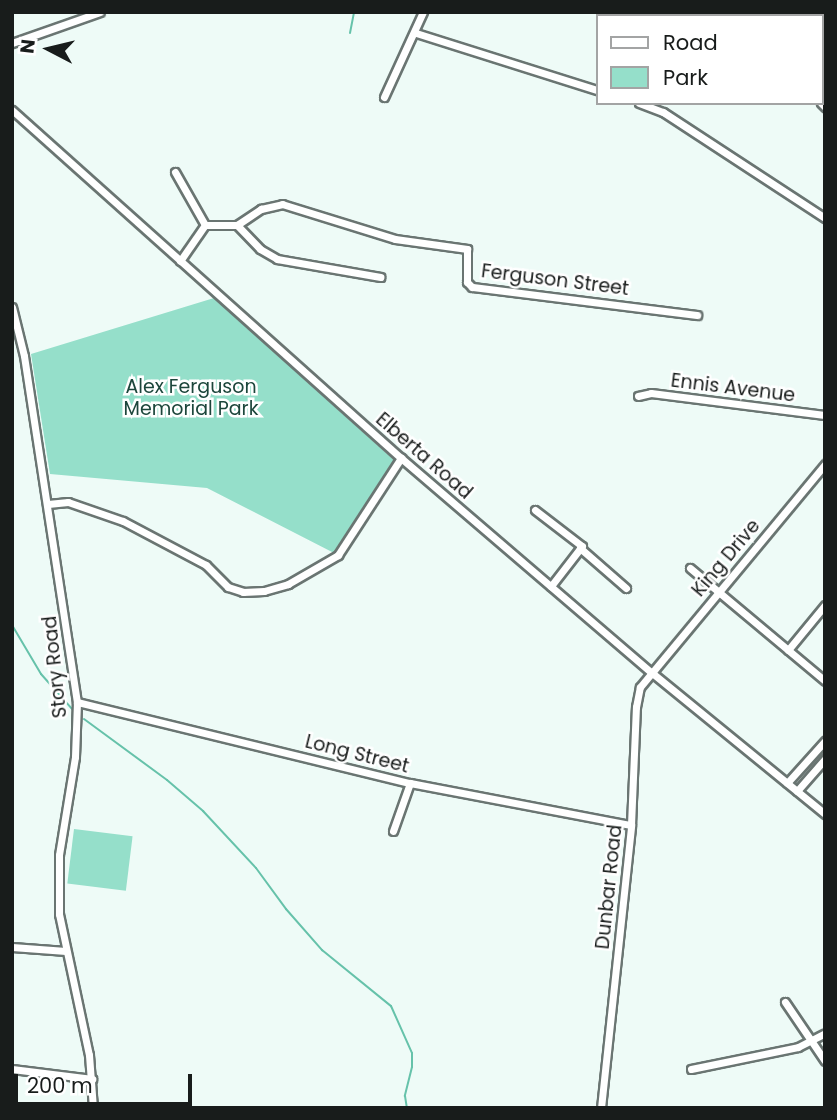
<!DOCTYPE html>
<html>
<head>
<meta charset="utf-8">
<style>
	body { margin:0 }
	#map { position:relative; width:837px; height:1120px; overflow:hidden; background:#eefbf7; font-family:Poppins,sans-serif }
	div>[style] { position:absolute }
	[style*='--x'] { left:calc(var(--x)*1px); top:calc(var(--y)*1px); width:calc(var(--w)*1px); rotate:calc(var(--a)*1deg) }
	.green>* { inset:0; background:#95dfca; transform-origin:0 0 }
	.stream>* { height:2px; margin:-1px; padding:0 1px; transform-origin:1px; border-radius:1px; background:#66c2aa }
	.roads { filter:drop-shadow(2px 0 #6a7572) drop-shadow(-2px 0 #6a7572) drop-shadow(0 2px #6a7572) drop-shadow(0 -2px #6a7572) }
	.minor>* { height:7px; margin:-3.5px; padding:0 3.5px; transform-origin:3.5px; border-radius:3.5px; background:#fff }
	span { translate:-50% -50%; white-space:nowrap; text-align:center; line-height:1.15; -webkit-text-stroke:5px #fff; paint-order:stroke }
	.street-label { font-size:19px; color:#181c1b }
	.park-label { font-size:19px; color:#1c463b }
	.frame { position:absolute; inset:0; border:14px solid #181c1b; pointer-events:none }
	.legend { position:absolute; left:596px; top:14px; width:228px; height:91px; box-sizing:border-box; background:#fff; border:2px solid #a3a4a4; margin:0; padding:9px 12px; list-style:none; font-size:21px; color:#181c1b }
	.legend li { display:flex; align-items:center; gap:14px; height:35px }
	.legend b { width:35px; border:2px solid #a3a4a4 }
	.north { position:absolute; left:14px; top:14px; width:70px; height:70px; -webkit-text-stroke:5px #fff; paint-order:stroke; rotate:277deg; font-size:19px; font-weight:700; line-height:28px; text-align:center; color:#181c1b }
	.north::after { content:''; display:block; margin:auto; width:24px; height:32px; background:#181c1b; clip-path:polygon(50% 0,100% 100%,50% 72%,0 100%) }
	.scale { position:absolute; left:14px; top:1074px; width:178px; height:32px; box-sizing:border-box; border:4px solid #181c1b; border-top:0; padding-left:9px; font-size:21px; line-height:24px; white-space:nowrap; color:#181c1b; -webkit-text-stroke:5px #fff; paint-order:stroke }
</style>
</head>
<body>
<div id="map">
	<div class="green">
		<div style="clip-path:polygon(214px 298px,395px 461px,334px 553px,207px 488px,50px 474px,31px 354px)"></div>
		<div style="left:74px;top:829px;width:59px;height:55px;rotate:7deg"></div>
	</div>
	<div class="stream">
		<div style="--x:350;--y:33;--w:21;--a:-79"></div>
		<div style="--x:12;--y:625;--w:57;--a:59.4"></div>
		<div style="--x:41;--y:674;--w:48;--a:48.4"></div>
		<div style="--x:84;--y:719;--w:103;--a:36.3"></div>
		<div style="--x:167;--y:780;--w:48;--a:40.7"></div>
		<div style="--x:203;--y:811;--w:78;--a:47.1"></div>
		<div style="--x:256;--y:868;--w:51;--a:53.8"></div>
		<div style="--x:286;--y:909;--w:55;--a:48.7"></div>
		<div style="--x:322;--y:950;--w:89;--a:39.1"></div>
		<div style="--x:391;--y:1006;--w:51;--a:65.9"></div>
		<div style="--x:412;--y:1053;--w:14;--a:90"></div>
		<div style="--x:412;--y:1067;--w:30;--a:104"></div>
		<div style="--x:405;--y:1096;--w:12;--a:81"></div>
	</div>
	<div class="roads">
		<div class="minor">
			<div style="--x:797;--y:16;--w:4;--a:-76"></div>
			<div style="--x:416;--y:33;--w:190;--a:17.5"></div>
			<div style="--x:12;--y:43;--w:93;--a:-19.4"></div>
			<div style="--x:384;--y:97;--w:94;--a:-65.4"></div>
			<div style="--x:639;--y:103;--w:26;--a:21"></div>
			<div style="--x:663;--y:112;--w:194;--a:33.2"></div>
			<div style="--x:821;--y:103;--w:6;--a:45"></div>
			<div style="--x:12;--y:110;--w:522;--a:41.82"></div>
			<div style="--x:401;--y:458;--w:329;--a:40.6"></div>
			<div style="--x:651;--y:672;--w:225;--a:39.2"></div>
			<div style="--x:175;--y:172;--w:61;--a:60.5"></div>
			<div style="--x:237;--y:225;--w:33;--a:46"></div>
			<div style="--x:260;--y:249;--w:20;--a:30"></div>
			<div style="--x:277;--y:259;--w:105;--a:9.9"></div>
			<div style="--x:180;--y:261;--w:44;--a:-55.2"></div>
			<div style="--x:205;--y:225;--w:32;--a:0"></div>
			<div style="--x:237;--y:225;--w:29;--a:-34"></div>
			<div style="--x:261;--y:209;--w:22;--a:-13"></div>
			<div style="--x:282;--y:204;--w:118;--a:17.2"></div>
			<div style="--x:395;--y:239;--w:73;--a:7.9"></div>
			<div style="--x:467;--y:249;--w:33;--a:90"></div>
			<div style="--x:467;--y:282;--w:7;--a:45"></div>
			<div style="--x:472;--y:287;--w:227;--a:7.1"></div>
			<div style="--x:12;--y:307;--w:50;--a:76.2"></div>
			<div style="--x:24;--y:356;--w:350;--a:81.3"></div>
			<div style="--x:77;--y:702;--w:55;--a:92.1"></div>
			<div style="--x:75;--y:757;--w:99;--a:99.3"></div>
			<div style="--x:59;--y:855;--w:59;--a:90"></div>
			<div style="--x:59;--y:914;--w:144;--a:78"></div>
			<div style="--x:89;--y:1055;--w:53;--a:85.7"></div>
			<div style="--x:638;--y:396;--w:13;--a:-13"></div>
			<div style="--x:651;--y:393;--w:175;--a:7.2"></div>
			<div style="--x:48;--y:504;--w:20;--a:-6"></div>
			<div style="--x:68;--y:502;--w:58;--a:19.1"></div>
			<div style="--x:123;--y:521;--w:94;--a:27.9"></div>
			<div style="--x:206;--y:565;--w:31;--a:45"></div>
			<div style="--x:228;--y:587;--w:16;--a:18"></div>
			<div style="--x:243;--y:592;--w:21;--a:-3"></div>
			<div style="--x:264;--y:591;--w:25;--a:-16"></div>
			<div style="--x:288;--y:584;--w:58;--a:-30.1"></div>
			<div style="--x:338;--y:555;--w:116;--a:-57"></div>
			<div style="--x:535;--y:510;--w:59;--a:37.5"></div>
			<div style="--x:582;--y:546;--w:51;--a:127.8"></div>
			<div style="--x:580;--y:548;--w:61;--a:41"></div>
			<div style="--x:690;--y:568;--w:176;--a:39.9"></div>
			<div style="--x:788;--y:650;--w:58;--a:-50.6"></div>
			<div style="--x:77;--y:702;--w:343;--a:13.7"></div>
			<div style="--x:410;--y:783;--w:225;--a:10.8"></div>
			<div style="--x:787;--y:783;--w:57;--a:-47.9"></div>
			<div style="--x:797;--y:791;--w:43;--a:-48.8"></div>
			<div style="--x:393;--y:831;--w:51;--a:-70.5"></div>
			<div style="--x:12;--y:947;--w:54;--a:4.2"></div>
			<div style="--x:785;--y:1002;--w:71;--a:55.9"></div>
			<div style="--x:12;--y:1069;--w:81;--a:7.1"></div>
			<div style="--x:691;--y:1069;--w:109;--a:-11.6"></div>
			<div style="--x:798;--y:1047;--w:30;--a:-27"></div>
			<div style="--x:601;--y:1108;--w:285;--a:-83.9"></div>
			<div style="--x:631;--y:825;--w:118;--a:-87.6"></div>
			<div style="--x:636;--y:707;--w:20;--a:-79"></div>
			<div style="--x:640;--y:687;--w:290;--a:-50.3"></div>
		</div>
	</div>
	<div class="street-label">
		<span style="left:555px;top:280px;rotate:7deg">Ferguson Street</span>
		<span style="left:733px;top:388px;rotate:7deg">Ennis Avenue</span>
		<span style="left:424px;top:456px;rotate:41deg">Elberta Road</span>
		<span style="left:726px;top:558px;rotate:-50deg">King Drive</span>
		<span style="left:55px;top:667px;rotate:-96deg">Story Road</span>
		<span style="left:357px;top:754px;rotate:14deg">Long Street</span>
		<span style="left:609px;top:887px;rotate:-84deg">Dunbar Road</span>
	</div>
	<div class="park-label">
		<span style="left:191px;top:398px">Alex Ferguson<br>Memorial Park</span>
	</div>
	<div class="frame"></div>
	<ul class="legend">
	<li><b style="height:9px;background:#fff"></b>Road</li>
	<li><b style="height:19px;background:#95dfca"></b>Park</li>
	</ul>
	<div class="north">N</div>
	<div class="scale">200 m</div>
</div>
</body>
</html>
